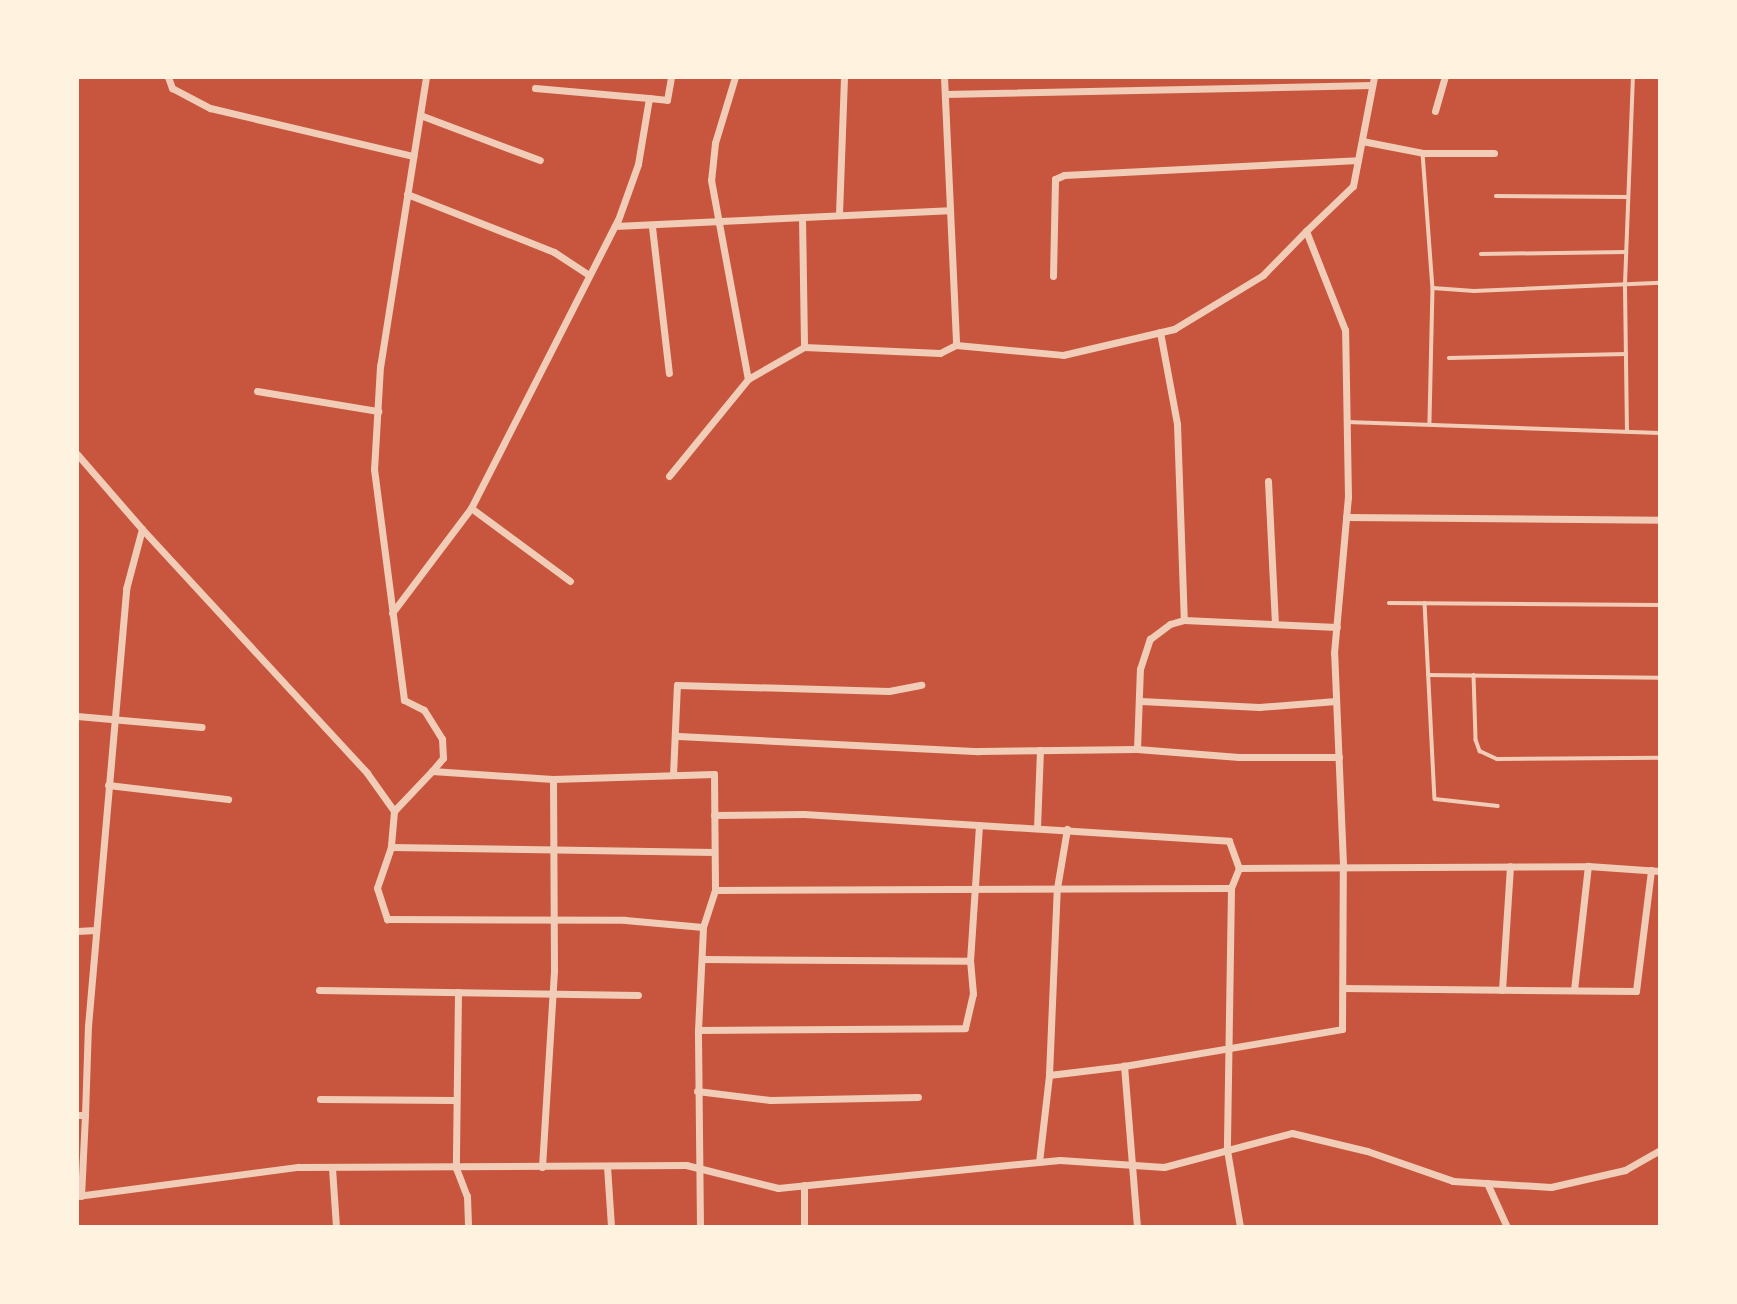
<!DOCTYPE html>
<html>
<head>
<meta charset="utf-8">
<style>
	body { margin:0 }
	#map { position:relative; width:1737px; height:1304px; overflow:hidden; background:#c8553d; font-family:"Noto Sans",sans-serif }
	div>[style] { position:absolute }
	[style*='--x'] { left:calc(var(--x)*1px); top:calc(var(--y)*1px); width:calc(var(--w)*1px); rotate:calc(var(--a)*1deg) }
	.service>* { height:3.5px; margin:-1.75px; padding:0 1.75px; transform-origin:1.75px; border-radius:1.75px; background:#f1ccb7 }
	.minor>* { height:7px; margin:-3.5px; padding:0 3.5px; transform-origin:3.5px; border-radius:3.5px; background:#f1ccb7 }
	span { translate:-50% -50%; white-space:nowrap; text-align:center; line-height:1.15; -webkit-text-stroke:7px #fff3e0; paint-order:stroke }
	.frame { position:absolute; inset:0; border:79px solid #fff3e0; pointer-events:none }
</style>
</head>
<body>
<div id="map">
	<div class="service">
		<div style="--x:1423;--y:153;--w:135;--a:85.8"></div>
		<div style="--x:1433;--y:288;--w:136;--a:91.3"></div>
		<div style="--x:1496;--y:196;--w:132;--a:0.4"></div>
		<div style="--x:1481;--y:254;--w:145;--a:-0.8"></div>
		<div style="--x:1433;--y:288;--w:41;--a:4.2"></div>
		<div style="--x:1474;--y:291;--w:186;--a:-2.5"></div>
		<div style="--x:1449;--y:358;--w:177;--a:-1.3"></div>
		<div style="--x:1347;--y:422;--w:313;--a:2"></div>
		<div style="--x:1627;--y:432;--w:148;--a:-90.8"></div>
		<div style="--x:1625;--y:284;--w:207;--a:-87.8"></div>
		<div style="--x:1389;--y:603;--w:271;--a:0.4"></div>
		<div style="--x:1425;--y:603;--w:196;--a:87.1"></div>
		<div style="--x:1435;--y:799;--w:63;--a:6.3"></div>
		<div style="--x:1428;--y:675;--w:232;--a:0.7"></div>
		<div style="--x:1474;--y:675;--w:65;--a:88.2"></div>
		<div style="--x:1476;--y:740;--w:12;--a:70"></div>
		<div style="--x:1480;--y:751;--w:19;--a:25"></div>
		<div style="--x:1497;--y:759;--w:163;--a:-0.4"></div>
	</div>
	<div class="minor">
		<div style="--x:168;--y:77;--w:12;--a:70"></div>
		<div style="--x:172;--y:88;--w:43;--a:27.8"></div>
		<div style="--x:210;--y:108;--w:209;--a:13.3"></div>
		<div style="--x:426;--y:77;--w:293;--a:99"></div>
		<div style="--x:380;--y:366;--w:103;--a:93.3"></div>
		<div style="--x:374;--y:469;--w:233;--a:82.6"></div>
		<div style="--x:404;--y:700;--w:22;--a:27"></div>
		<div style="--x:424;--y:710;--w:34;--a:58"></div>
		<div style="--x:442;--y:739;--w:19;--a:87"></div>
		<div style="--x:443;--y:758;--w:17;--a:130"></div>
		<div style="--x:432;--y:771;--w:121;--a:3.8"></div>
		<div style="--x:553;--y:779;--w:161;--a:-1.8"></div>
		<div style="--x:714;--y:774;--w:116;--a:89.5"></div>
		<div style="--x:715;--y:890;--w:516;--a:-0.22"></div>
		<div style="--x:735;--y:77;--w:69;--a:106.9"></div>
		<div style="--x:715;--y:143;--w:37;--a:96"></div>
		<div style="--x:711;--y:180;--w:202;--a:79.5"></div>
		<div style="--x:944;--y:77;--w:268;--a:87.4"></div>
		<div style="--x:956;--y:345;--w:107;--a:5.3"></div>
		<div style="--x:1063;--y:355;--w:114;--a:-13.2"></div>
		<div style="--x:1174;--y:329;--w:104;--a:-31.2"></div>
		<div style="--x:1263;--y:275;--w:62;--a:-45.7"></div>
		<div style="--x:535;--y:88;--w:114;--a:5"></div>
		<div style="--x:945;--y:94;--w:427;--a:-1.2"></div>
		<div style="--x:1435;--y:111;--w:35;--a:-74"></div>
		<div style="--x:420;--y:115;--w:128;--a:20.6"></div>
		<div style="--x:1362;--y:141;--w:62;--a:11.1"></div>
		<div style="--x:1423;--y:153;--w:71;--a:0"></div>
		<div style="--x:407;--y:194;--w:158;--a:21.5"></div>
		<div style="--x:554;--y:252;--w:42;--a:33.3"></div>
		<div style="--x:839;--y:214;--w:137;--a:-87.9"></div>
		<div style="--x:802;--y:217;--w:130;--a:89.1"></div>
		<div style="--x:615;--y:226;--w:334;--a:-2.7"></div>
		<div style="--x:652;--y:227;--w:147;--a:83.4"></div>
		<div style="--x:1053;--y:276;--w:97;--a:-88.8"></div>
		<div style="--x:1055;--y:179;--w:10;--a:-24"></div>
		<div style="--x:1064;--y:175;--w:294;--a:-2.9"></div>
		<div style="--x:1160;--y:332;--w:94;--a:79.5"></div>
		<div style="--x:1177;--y:424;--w:196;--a:88"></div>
		<div style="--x:257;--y:391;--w:123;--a:9.4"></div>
		<div style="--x:77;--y:454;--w:99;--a:49.1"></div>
		<div style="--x:669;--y:476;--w:125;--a:-50.8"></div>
		<div style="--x:748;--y:379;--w:64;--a:-29.7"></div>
		<div style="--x:804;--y:347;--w:136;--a:2.5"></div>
		<div style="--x:940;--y:353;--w:18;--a:-27"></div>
		<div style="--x:1268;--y:481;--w:142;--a:87.2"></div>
		<div style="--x:471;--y:508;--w:123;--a:36.4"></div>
		<div style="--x:1346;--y:517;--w:314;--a:0.5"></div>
		<div style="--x:392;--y:613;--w:131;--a:-53"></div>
		<div style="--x:471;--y:508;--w:323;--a:-63"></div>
		<div style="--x:618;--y:220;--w:59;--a:-70.3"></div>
		<div style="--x:638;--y:164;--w:67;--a:-80.5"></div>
		<div style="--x:649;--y:98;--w:18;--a:6"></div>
		<div style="--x:667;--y:100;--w:23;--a:-80"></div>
		<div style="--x:1141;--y:701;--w:118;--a:2.9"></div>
		<div style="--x:1259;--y:707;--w:77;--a:-4.5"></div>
		<div style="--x:77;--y:716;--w:125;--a:5"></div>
		<div style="--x:678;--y:736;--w:301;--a:2.9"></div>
		<div style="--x:979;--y:751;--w:158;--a:-0.7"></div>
		<div style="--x:1137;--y:749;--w:102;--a:4.5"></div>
		<div style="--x:1239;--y:757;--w:100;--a:0"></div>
		<div style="--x:1137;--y:749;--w:80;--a:-87.9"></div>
		<div style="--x:1140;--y:669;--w:32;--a:-72"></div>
		<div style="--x:1150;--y:639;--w:25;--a:-37"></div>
		<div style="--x:1170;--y:624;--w:15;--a:-16"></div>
		<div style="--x:1184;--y:620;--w:153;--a:2.6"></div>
		<div style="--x:673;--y:775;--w:90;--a:-87.5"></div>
		<div style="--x:677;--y:685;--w:212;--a:1.6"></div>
		<div style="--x:889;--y:691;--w:33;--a:-11"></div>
		<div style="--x:108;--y:785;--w:121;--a:6.7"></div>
		<div style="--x:394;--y:811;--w:55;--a:-46.5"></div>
		<div style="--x:714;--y:815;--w:90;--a:-0.6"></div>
		<div style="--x:804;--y:814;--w:426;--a:3.6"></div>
		<div style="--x:1229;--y:841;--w:29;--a:70"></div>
		<div style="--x:1239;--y:868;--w:22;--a:112"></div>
		<div style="--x:1231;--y:888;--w:262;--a:90.9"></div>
		<div style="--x:1227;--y:1150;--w:78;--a:80.4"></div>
		<div style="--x:1037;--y:828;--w:78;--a:-87.8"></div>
		<div style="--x:391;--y:847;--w:323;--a:0.9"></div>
		<div style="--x:1239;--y:868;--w:349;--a:-0.3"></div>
		<div style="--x:1588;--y:866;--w:72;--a:4"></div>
		<div style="--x:77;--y:931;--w:19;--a:-3"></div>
		<div style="--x:702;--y:959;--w:268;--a:0.4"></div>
		<div style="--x:1343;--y:988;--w:293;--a:0.6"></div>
		<div style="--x:1636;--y:991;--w:122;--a:-82.9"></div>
		<div style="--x:319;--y:990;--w:319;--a:0.9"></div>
		<div style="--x:1502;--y:990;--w:124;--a:-86.3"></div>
		<div style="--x:1574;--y:990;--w:125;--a:-83.6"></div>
		<div style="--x:458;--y:992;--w:176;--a:90.7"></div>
		<div style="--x:456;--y:1168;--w:30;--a:69"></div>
		<div style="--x:467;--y:1196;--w:31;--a:88"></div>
		<div style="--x:698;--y:1030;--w:267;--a:-0.4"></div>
		<div style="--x:965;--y:1028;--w:35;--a:-77"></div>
		<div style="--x:973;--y:994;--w:33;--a:-95"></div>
		<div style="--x:970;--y:961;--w:136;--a:-86.2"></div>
		<div style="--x:1049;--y:1075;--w:76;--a:-6.8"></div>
		<div style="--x:697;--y:1091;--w:74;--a:7"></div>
		<div style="--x:770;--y:1100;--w:148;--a:-1.2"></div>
		<div style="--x:320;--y:1099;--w:134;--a:0.4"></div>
		<div style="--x:77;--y:1115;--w:8;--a:0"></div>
		<div style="--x:85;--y:1115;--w:81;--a:92.8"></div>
		<div style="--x:85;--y:1115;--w:89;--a:-88.1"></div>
		<div style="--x:88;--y:1026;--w:439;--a:-85"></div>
		<div style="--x:126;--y:589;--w:62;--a:-75.1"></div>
		<div style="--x:142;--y:529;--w:332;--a:47.3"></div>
		<div style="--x:367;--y:773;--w:47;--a:54.6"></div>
		<div style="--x:394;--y:811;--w:36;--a:95"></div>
		<div style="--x:391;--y:847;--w:43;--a:108.9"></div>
		<div style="--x:377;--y:888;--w:33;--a:72"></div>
		<div style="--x:387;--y:919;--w:238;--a:0.2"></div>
		<div style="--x:625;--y:920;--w:78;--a:5.1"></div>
		<div style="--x:1039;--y:1162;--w:88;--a:-83.4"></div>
		<div style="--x:1049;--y:1075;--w:187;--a:-87.6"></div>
		<div style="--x:1057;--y:888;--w:60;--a:-80.4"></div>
		<div style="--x:607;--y:1166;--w:61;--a:86.2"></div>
		<div style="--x:542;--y:1167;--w:198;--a:-86.5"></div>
		<div style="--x:554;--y:969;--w:190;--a:-90.3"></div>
		<div style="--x:332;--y:1168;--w:59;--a:86.1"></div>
		<div style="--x:1487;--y:1183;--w:48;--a:65.6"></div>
		<div style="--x:77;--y:1196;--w:223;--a:-7.5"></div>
		<div style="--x:298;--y:1167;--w:388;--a:-0.3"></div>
		<div style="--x:686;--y:1165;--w:95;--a:14"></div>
		<div style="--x:778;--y:1188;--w:283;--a:-5.7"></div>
		<div style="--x:1060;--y:1160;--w:104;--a:3.9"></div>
		<div style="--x:1164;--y:1167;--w:132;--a:-14.9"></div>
		<div style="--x:1292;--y:1133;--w:77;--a:13.5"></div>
		<div style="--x:1367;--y:1151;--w:91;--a:19.2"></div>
		<div style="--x:1453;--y:1181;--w:98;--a:3.5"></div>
		<div style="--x:1551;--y:1187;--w:76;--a:-12.9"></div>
		<div style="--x:1625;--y:1170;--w:40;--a:-29.7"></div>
		<div style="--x:700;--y:1227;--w:197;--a:-90.6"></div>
		<div style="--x:698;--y:1030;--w:103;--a:-87.2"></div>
		<div style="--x:703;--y:927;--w:39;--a:-72"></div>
		<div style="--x:804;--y:1227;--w:42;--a:-90"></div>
		<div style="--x:1137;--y:1227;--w:162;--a:-94.6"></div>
		<div style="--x:1124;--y:1066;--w:221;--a:-9.6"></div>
		<div style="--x:1342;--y:1029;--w:165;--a:-89.7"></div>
		<div style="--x:1343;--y:864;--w:211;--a:-92.4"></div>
		<div style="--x:1334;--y:653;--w:157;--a:-84.9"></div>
		<div style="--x:1348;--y:497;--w:167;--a:-91"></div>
		<div style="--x:1345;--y:330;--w:106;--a:-111.5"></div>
		<div style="--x:1306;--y:231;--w:65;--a:-43.8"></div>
		<div style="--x:1353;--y:186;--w:111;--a:-79.1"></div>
	</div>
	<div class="frame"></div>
</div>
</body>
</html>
